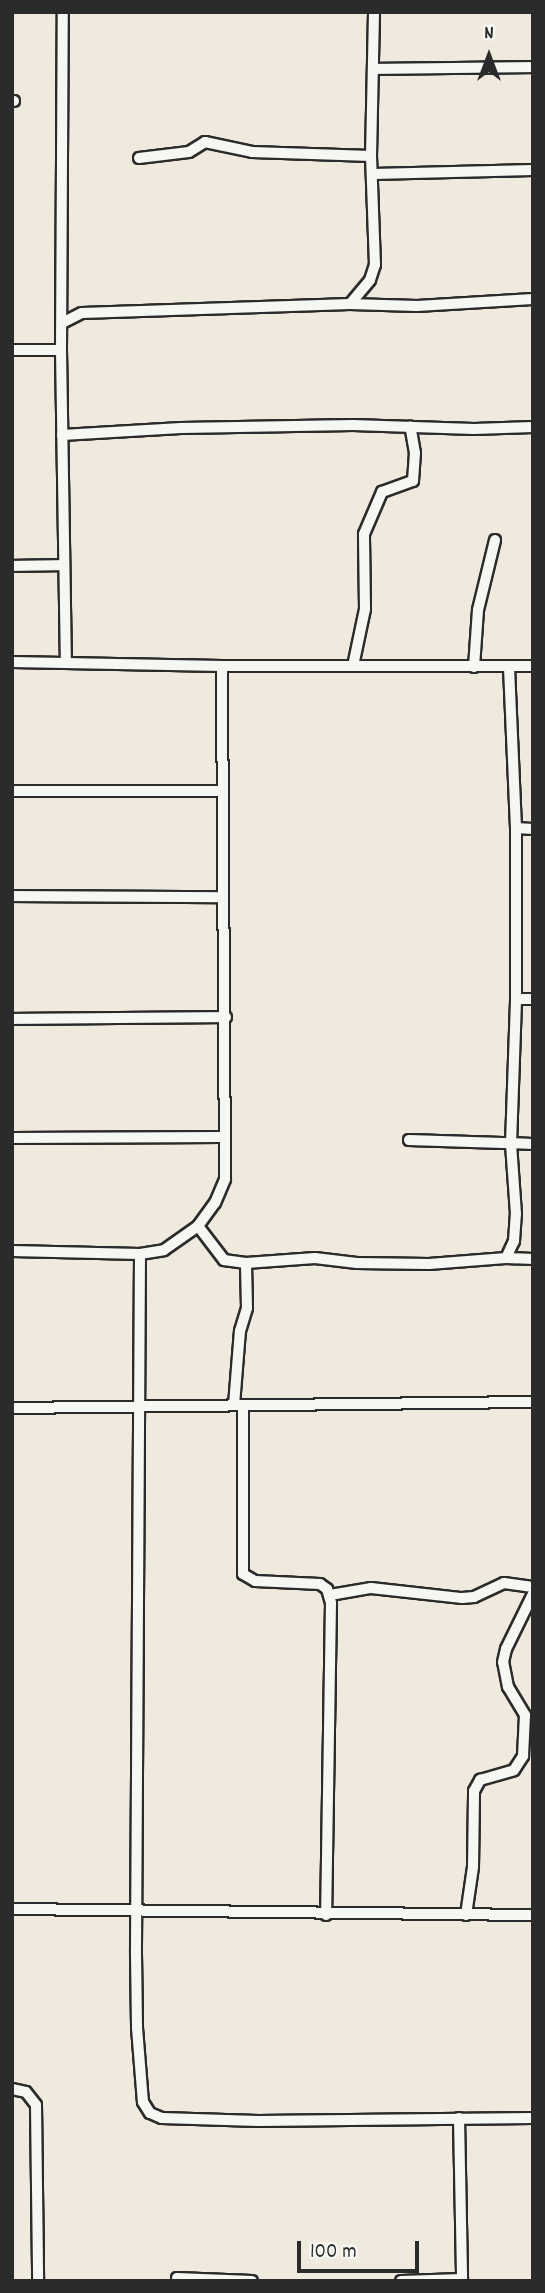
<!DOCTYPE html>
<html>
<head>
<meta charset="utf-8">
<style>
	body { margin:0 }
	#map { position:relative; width:545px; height:2293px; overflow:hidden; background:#f0eade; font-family:Dekko,sans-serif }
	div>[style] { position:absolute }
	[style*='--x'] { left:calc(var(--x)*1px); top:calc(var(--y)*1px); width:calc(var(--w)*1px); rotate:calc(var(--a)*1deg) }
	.roads { filter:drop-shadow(2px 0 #2b2b2b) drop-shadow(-2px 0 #2b2b2b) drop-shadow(0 2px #2b2b2b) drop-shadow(0 -2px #2b2b2b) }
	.minor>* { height:10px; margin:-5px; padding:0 5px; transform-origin:5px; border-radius:5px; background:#f6f6f2 }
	span { translate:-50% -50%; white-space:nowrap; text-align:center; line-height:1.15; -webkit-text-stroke:7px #f6f6f2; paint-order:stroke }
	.frame { position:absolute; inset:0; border:14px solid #2b2b2b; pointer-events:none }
	.north { position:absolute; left:454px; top:21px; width:70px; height:70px; -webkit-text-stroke:5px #f6f6f2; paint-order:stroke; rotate:0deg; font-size:19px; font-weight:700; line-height:28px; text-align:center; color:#2b2b2b }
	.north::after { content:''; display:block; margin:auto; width:24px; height:32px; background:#2b2b2b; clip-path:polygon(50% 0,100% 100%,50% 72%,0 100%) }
	.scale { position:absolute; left:297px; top:2241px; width:122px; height:32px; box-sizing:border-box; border:4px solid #2b2b2b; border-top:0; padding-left:9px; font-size:21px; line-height:24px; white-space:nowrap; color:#2b2b2b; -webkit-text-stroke:5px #f6f6f2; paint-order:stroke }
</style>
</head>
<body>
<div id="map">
	<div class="roads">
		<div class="minor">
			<div style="--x:373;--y:69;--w:160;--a:-0.7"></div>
			<div style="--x:12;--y:101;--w:2;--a:0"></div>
			<div style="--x:139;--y:158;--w:50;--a:-6.8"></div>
			<div style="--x:189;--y:152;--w:19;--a:-32"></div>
			<div style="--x:205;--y:142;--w:48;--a:12"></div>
			<div style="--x:252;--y:152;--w:119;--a:1.9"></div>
			<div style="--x:373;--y:174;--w:160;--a:-1.4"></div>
			<div style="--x:350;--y:304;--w:31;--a:-50"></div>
			<div style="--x:370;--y:280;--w:16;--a:-72"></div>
			<div style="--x:375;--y:265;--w:109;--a:-92.1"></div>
			<div style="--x:371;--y:156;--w:144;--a:-88.8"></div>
			<div style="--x:62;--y:323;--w:22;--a:-27"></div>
			<div style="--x:82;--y:313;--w:268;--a:-1.9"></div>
			<div style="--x:350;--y:304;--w:67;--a:1.7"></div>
			<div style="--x:417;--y:306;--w:116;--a:-3.5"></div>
			<div style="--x:12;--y:350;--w:49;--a:0"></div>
			<div style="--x:61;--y:350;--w:338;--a:-89.7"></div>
			<div style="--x:61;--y:350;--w:311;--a:89.1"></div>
			<div style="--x:62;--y:435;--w:119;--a:-3.4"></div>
			<div style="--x:181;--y:428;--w:172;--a:-1"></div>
			<div style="--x:353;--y:425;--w:121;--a:1.9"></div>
			<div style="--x:474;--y:429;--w:59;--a:-1.9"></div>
			<div style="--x:12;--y:566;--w:52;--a:-1.1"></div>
			<div style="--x:12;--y:662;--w:210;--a:1.1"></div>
			<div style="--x:222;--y:666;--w:311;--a:0"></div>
			<div style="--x:353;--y:666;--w:58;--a:-78.1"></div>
			<div style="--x:365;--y:609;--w:75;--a:-90.8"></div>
			<div style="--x:364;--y:534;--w:46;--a:-66.8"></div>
			<div style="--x:382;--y:492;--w:33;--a:-20"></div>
			<div style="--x:413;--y:481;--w:28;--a:-86"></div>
			<div style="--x:415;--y:453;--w:27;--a:-100"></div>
			<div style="--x:474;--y:667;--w:57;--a:-86"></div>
			<div style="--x:478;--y:610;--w:72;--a:-76.3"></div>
			<div style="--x:12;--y:791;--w:210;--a:0"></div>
			<div style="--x:516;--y:828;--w:17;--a:3"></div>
			<div style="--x:12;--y:896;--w:211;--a:0.3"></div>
			<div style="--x:516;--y:999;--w:17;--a:0"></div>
			<div style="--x:12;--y:1019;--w:214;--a:-0.5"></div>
			<div style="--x:12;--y:1138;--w:210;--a:-0.3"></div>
			<div style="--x:409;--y:1140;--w:124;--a:1.8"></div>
			<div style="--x:198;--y:1226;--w:43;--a:52.6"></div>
			<div style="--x:224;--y:1260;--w:22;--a:8"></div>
			<div style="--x:246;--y:1263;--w:69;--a:-4.1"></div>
			<div style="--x:315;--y:1258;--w:42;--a:6.8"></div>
			<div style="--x:357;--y:1263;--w:72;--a:0.8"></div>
			<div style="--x:429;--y:1264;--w:77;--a:-4.5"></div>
			<div style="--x:506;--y:1258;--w:27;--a:2"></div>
			<div style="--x:12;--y:1251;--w:128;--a:1.3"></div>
			<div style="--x:140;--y:1254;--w:24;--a:-9"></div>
			<div style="--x:164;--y:1250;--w:42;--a:-35.2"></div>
			<div style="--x:198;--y:1226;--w:29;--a:-54"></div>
			<div style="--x:215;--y:1203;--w:26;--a:-67"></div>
			<div style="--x:225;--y:1179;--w:513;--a:-90.34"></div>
			<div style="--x:140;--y:1254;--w:700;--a:90.33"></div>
			<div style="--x:136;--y:1954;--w:74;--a:89.2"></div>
			<div style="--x:137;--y:2028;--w:74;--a:85.4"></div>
			<div style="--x:143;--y:2102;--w:13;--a:58"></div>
			<div style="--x:150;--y:2113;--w:13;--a:23"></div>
			<div style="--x:162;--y:2118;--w:96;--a:1.8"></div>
			<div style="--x:258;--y:2121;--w:275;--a:-0.6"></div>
			<div style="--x:506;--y:1258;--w:19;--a:-65"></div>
			<div style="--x:514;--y:1241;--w:27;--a:-86"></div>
			<div style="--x:516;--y:1214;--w:70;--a:-94.1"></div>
			<div style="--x:511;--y:1144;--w:145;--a:-88"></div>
			<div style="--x:516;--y:999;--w:171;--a:-90"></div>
			<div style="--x:516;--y:828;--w:162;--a:-92.5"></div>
			<div style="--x:234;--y:1405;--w:74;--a:-85.4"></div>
			<div style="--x:240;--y:1331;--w:24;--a:-73"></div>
			<div style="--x:247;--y:1308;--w:45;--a:-91.3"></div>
			<div style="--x:243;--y:1405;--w:169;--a:90"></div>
			<div style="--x:243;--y:1574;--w:14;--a:30"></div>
			<div style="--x:255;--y:1581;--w:65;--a:2.6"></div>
			<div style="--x:320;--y:1584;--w:9;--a:36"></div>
			<div style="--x:327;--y:1589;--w:15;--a:74"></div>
			<div style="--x:331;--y:1603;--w:312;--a:90.9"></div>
			<div style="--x:12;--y:1408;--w:521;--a:-0.66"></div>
			<div style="--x:330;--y:1595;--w:42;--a:-9.7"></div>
			<div style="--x:371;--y:1588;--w:92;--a:6.3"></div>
			<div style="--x:462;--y:1598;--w:12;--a:-5"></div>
			<div style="--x:474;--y:1597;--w:33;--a:-25"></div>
			<div style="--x:504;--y:1583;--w:29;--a:8"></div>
			<div style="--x:12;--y:1909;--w:521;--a:0.66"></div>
			<div style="--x:466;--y:1915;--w:49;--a:-81.7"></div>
			<div style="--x:473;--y:1867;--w:76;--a:-89.2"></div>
			<div style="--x:474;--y:1791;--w:13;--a:-61"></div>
			<div style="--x:480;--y:1780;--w:35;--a:-16"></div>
			<div style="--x:514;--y:1770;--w:17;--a:-57"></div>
			<div style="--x:523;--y:1756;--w:41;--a:-87.2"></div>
			<div style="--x:525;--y:1715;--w:33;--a:-121"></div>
			<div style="--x:508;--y:1687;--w:25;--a:-101"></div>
			<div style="--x:503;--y:1662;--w:13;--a:-77"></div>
			<div style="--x:506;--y:1649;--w:61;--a:-63.9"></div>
			<div style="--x:12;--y:2089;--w:14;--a:12"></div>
			<div style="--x:26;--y:2092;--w:16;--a:52"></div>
			<div style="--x:36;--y:2105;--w:176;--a:89.3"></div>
			<div style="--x:459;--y:2118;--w:163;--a:88.9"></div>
			<div style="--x:177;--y:2278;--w:75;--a:2.3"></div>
			<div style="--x:401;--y:2281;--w:61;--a:-1.9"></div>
		</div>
	</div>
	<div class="frame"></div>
	<div class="north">N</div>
	<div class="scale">100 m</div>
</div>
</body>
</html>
